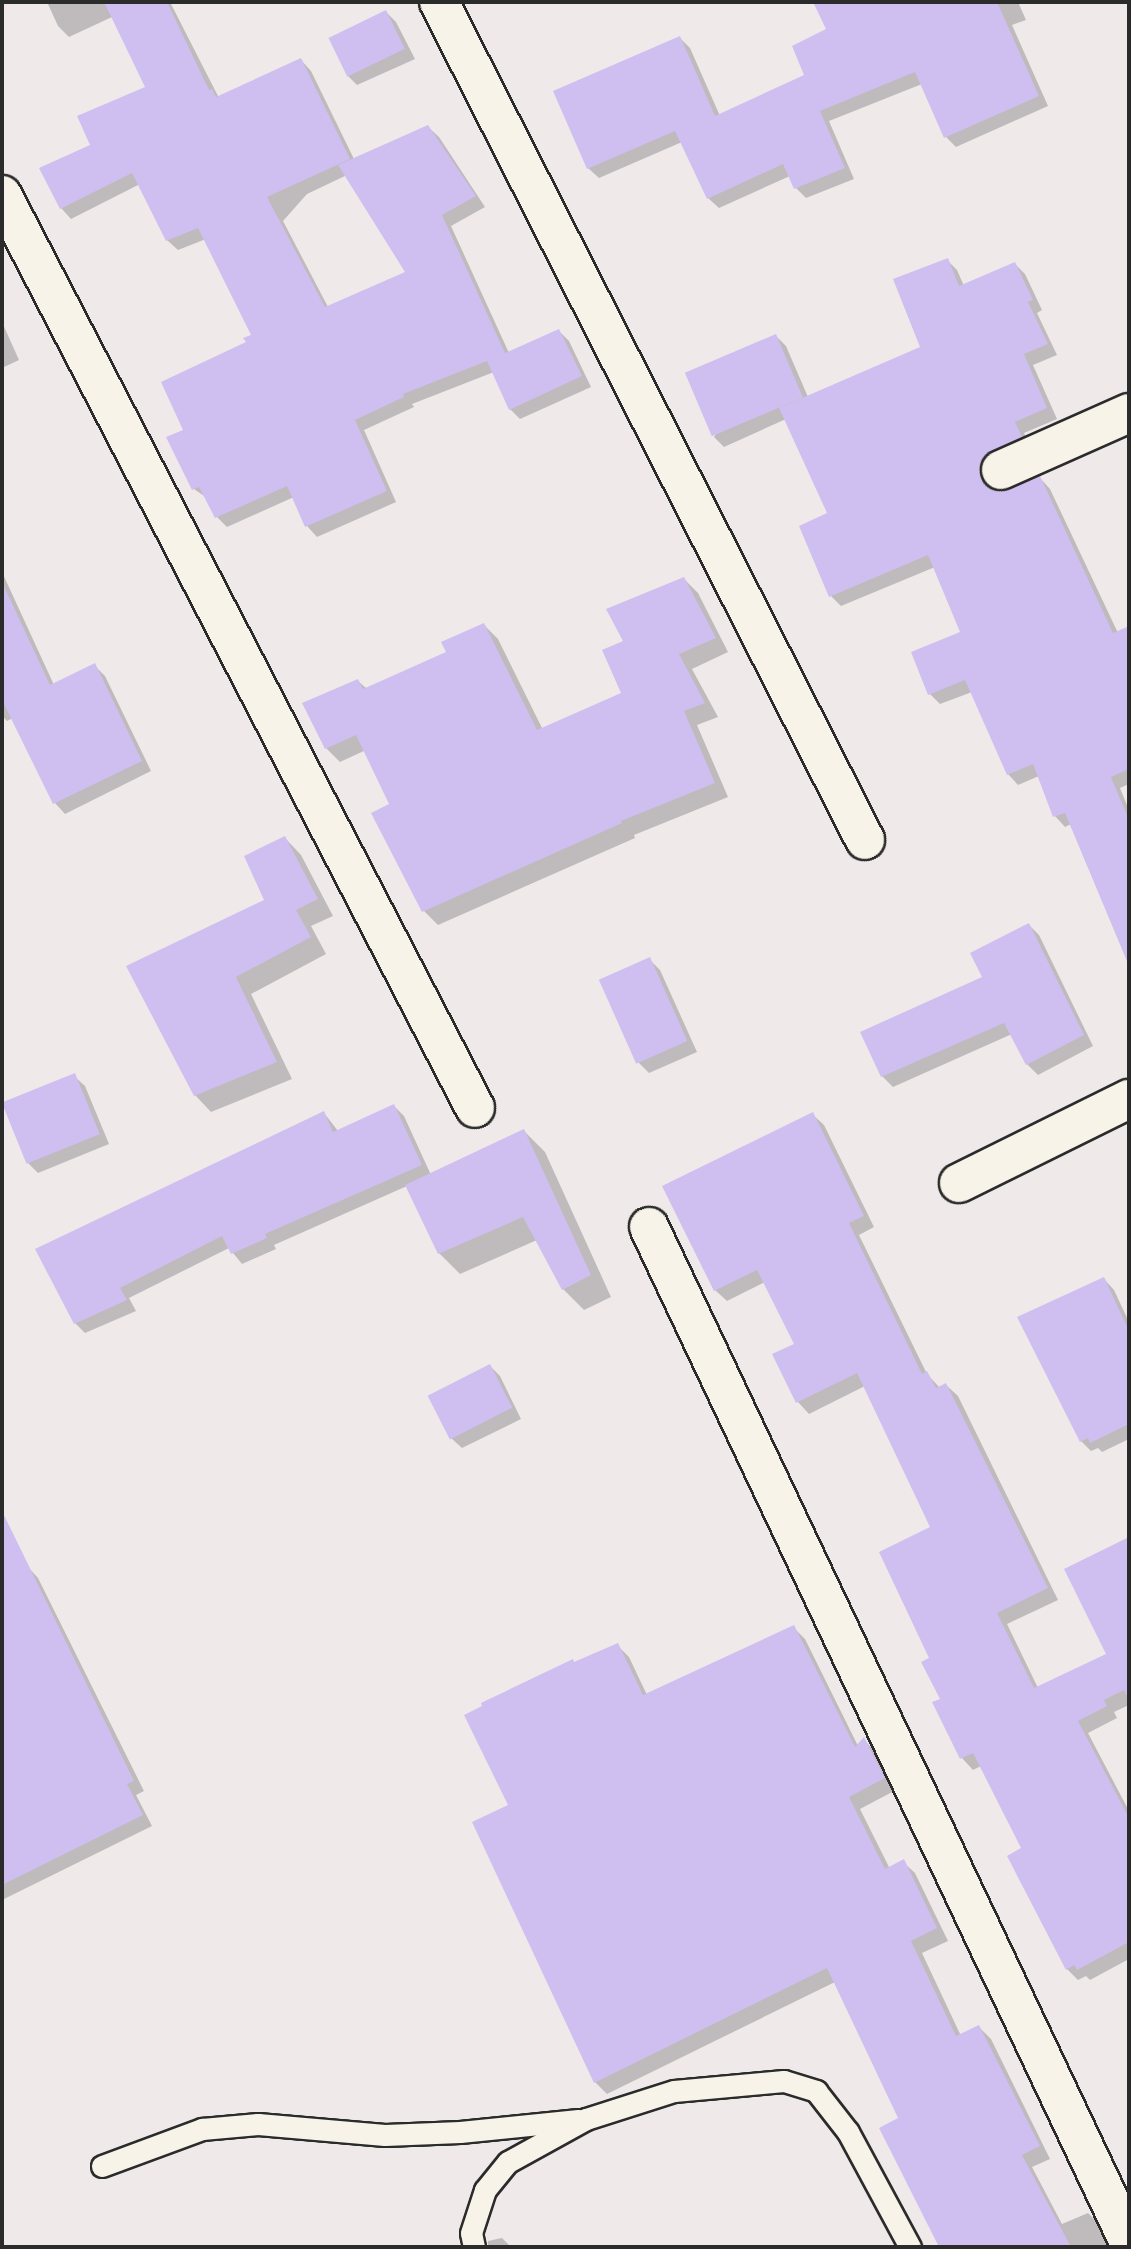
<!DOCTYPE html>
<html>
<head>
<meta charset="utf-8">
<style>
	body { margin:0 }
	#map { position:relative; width:1131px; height:2249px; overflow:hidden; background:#efe9ea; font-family:"Comic Neue",sans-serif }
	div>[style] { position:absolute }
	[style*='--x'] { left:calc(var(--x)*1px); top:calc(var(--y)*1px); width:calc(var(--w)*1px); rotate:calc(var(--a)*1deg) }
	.shadow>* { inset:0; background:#0003 }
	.building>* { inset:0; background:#cebff0; transform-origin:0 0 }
	.roads { filter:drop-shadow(2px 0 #2b2b2b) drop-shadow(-2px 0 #2b2b2b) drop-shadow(0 2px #2b2b2b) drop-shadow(0 -2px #2b2b2b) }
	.lane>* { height:21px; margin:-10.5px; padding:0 10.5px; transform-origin:10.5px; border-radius:10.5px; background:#f7f3e8 }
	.street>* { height:38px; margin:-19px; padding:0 19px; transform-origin:19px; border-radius:19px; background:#f7f3e8 }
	span { translate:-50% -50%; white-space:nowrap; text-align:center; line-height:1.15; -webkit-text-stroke:5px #f7f3e8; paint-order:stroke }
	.frame { position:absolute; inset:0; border:4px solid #2b2b2b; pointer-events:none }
</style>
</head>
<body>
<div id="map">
	<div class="shadow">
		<div style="clip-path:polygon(evenodd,47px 2px,170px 2px,219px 98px,301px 60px,311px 71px,354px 159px,428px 127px,439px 137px,485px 207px,451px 226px,509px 353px,559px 331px,569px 341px,591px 387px,520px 419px,510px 409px,494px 372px,412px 404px,414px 407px,364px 430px,396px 502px,317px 537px,307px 526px,294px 497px,227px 527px,217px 517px,207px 498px,194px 489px,186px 431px,254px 335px,206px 239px,178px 250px,167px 240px,140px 184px,71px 219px,61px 208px,92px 146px,148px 88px,112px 17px,69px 37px,58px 26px,47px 2px,347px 175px,408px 273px,328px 307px,283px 221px,307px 194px,347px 175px)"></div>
		<div style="clip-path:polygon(815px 2px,1018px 2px,1026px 20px,1012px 25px,1048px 106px,956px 147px,946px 137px,922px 84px,829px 121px,854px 179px,806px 198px,796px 188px,790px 176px,719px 208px,708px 198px,682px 142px,599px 178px,588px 168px,680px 38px,690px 48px,720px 116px,807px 76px,828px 30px)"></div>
		<div style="clip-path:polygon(386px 12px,396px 22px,415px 59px,357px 85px,347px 75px)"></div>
		<div style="clip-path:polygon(947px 260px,957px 270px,964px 286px,1015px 264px,1025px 274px,1042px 310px,1037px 313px,1057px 355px,1033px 365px,1057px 419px,1024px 433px,1031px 447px,989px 478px,991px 490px,999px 494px,1040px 478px,1050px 489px,1118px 633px,1129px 628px,1129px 784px,1120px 788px,1129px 810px,1129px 965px,1071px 824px,1065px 827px,1055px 816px,1039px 776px,1018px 785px,1008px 774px,972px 692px,940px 704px,930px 694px,962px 633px,935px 567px,841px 606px,831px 596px,829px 514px,786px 419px,724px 447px,714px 437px,776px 336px,786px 346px,808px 397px,923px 348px)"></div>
		<div style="clip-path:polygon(2px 322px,19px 360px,2px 368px)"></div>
		<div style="clip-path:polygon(2px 572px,54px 685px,94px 665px,105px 676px,151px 771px,65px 814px,55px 803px,13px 718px,7px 721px,2px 716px)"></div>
		<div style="clip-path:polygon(684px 579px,698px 593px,728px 652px,692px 669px,718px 717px,697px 725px,728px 797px,634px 835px,635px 838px,438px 925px,424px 911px,392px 804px,366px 750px,340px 762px,326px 748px,358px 681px,367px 689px,448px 653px,484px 625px,498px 639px,543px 730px,623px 693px,625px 641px)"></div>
		<div style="clip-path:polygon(285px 838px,301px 855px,333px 916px,311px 926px,326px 954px,251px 994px,292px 1079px,211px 1112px,195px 1095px,129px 966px,267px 900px)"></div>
		<div style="clip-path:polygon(1029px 925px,1039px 935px,1093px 1046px,1038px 1075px,1027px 1064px,1012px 1034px,893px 1087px,882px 1076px,984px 978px)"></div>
		<div style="clip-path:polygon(649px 959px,660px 970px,697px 1052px,649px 1073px,639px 1063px)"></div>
		<div style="clip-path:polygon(74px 1076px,85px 1086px,109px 1144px,38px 1173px,28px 1163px)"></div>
		<div style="clip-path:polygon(394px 1106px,404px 1116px,431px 1175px,524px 1131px,545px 1152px,611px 1297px,584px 1310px,563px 1289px,537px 1240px,460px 1274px,439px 1253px,407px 1186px,274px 1245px,276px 1249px,242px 1264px,229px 1248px,129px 1298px,136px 1311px,85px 1333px,75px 1323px,324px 1113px,338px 1131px)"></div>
		<div style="clip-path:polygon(812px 1114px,824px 1125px,874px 1227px,859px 1235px,927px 1374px,940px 1388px,946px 1385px,958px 1396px,1058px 1600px,1007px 1624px,1038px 1688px,1109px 1655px,1126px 1540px,1129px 1543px,1129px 1705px,1114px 1712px,1117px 1718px,1088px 1733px,1129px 1811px,1129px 1959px,1090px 1980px,1086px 1976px,1078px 1980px,1067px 1969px,1023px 1849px,981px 1766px,973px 1770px,962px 1758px,932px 1658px,933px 1528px,865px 1386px,809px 1414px,798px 1402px,775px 1355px,796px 1344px,765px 1282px,727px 1301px,715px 1290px)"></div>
		<div style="clip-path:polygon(1104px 1279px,1114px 1290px,1129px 1322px,1129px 1439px,1102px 1452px,1098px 1448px,1091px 1451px,1081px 1441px)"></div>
		<div style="clip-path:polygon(490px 1366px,500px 1376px,521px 1419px,462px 1448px,451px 1438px)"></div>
		<div style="clip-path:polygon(28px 1567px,38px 1578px,144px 1791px,136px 1795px,152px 1826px,2px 1900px,2px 1581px)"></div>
		<div style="clip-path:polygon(793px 1627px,805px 1639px,858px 1746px,864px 1740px,876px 1752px,896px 1790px,860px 1809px,890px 1869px,903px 1862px,915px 1873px,948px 1941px,922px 1953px,961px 2036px,979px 2027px,991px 2039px,1050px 2159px,1032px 2167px,1062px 2224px,1088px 2213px,1100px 2225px,1110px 2247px,966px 2247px,900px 2119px,835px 1982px,607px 2094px,595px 2082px,511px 1806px,575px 1664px,617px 1645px,629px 1657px,647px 1695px)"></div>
		<div style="clip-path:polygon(502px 2238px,511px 2247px,488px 2247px,488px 2241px)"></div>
	</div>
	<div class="building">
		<div style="clip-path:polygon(104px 2px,167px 2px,209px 90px,212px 89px,216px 97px,301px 58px,350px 159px,267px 197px,325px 307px,405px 272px,338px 165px,428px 125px,476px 196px,442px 215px,505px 353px,559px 329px,582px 376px,509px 410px,487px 361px,403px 394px,404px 397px,355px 420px,387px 491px,305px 527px,287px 486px,215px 518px,199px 487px,192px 490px,166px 437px,183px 430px,161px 382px,246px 342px,243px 338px,251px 335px,198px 228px,166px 241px,132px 173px,60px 209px,39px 168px,90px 145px,77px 116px,145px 87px)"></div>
		<div style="clip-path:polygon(813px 2px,997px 2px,1039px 96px,944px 138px,915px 72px,820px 111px,845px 168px,794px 189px,783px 164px,707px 199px,675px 131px,587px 169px,553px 91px,680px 36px,715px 116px,804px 75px,792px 46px,826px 29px)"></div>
		<div style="left:386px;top:10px;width:43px;height:64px;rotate:64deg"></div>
		<div style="clip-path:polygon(948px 258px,959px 286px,1015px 262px,1033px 300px,1028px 302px,1048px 344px,1024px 354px,1047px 408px,1015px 422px,1022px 437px,984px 457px,979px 467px,981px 479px,989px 488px,999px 492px,1040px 476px,1113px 633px,1129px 626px,1129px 769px,1111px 777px,1129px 820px,1129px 966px,1065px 813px,1053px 817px,1033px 764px,1007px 775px,965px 680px,928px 695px,911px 652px,960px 632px,928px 555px,829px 597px,799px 526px,827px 513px,779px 408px,920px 347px,893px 279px)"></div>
		<div style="left:776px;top:334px;width:69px;height:99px;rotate:67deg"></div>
		<div style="clip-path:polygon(684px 577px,716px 638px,679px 654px,705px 703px,684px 711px,715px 783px,621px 821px,622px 823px,422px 912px,371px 813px,389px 804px,356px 735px,325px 749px,302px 703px,358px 679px,363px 689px,446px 652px,441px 642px,484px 623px,537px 730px,621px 693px,602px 650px,623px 641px,606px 609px)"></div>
		<div style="clip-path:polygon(2px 582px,50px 685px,95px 663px,142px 761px,53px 804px,2px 700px)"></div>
		<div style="clip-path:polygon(285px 836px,318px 899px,296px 910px,311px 937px,236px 977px,277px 1062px,194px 1096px,126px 966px,264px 900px,244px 856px)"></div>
		<div style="clip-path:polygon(1029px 923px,1084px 1035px,1026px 1065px,1004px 1023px,881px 1077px,860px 1032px,982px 977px,970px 953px)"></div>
		<div style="left:650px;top:957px;width:92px;height:56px;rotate:66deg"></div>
		<div style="left:75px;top:1073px;width:66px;height:79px;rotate:68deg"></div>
		<div style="clip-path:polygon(394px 1104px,422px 1165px,265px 1234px,267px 1238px,231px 1254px,222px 1236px,120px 1288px,127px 1300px,74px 1324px,35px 1249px,324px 1111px,333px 1132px)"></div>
		<div style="clip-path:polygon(813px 1112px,864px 1216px,849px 1223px,922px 1374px,927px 1371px,936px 1388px,946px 1383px,1048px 1588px,997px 1613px,1034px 1688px,1106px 1654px,1064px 1569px,1129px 1537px,1129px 1701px,1124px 1690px,1104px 1700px,1107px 1706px,1078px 1721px,1129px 1818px,1129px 1942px,1077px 1970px,1074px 1965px,1066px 1970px,1007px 1856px,1021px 1848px,973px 1753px,960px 1759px,932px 1702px,940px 1699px,921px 1662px,929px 1658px,879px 1552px,930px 1527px,857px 1373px,796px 1403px,772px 1354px,794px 1344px,757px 1270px,714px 1291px,662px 1186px)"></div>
		<div style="clip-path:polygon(524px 1129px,591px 1275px,562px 1290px,523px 1217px,438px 1254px,405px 1185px)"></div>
		<div style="clip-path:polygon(1104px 1277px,1129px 1331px,1129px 1424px,1090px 1443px,1088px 1438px,1080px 1442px,1017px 1317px)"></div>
		<div style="left:490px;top:1364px;width:49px;height:70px;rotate:63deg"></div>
		<div style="clip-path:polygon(2px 1511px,134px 1781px,127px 1784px,143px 1815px,2px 1885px)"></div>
		<div style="clip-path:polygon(794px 1625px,855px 1747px,864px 1737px,885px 1778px,849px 1797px,885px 1869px,904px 1859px,937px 1928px,911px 1941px,956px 2036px,979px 2025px,1040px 2146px,1022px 2155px,1071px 2247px,939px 2247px,879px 2128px,898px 2118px,827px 1968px,594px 2083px,472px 1822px,508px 1805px,464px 1715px,482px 1706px,481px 1703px,573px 1659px,574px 1662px,618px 1643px,643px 1695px)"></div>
	</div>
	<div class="roads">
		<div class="lane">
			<div style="--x:102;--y:2166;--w:107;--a:-20.3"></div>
			<div style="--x:202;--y:2129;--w:56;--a:-5.1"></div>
			<div style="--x:258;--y:2124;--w:127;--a:5"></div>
			<div style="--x:385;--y:2135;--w:75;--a:-2.3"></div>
			<div style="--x:460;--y:2132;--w:119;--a:-5.8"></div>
			<div style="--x:474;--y:2247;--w:14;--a:-102"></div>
			<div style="--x:471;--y:2233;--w:45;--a:-72"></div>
			<div style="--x:485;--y:2190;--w:36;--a:-51"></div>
			<div style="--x:508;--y:2162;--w:89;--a:-28.9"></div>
			<div style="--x:586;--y:2119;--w:92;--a:-17.7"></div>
			<div style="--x:674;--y:2091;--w:110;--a:-5.2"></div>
			<div style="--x:784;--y:2081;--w:34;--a:17"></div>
			<div style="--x:816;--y:2091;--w:52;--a:52"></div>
			<div style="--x:848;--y:2132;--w:131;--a:61.7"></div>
		</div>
		<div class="street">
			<div style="--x:439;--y:2;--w:940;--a:63.05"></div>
			<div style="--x:2;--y:195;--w:1028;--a:62.61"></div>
			<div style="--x:1001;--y:470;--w:140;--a:-24"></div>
			<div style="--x:959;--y:1183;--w:190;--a:-26.3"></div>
			<div style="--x:649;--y:1227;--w:1123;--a:64.69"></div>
		</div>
	</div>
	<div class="frame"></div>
</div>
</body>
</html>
